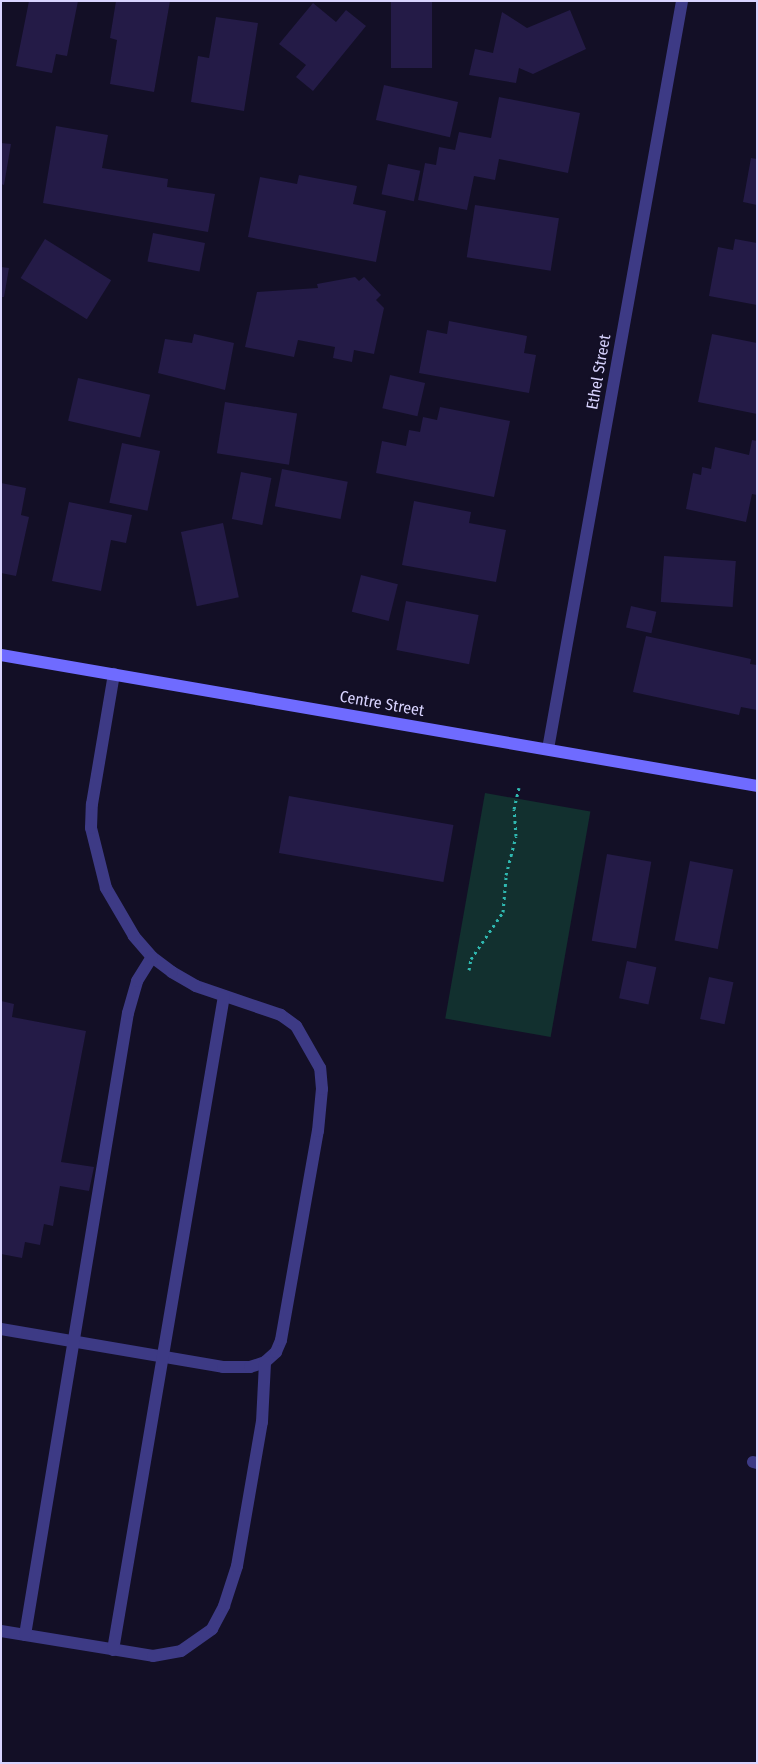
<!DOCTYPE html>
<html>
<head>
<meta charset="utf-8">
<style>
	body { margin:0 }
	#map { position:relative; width:758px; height:1764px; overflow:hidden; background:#130f26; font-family:"Fira Sans Condensed",sans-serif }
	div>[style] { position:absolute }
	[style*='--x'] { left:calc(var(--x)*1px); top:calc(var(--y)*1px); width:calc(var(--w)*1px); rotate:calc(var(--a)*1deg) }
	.green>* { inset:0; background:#12302f; transform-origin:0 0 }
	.building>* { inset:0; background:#241b47; transform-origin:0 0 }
	.path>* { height:3px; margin-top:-1.5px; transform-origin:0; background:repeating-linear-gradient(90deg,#2fb8b0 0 2.5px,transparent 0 6.5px) }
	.lane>* { height:12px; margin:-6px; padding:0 6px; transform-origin:6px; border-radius:6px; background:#3d3a85 }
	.street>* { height:12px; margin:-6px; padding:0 6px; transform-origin:6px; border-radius:6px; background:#3d3a85 }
	.secondary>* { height:12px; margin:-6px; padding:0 6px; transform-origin:6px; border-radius:6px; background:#6f6bff }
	span { translate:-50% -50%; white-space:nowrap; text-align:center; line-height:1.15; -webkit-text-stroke:4px #130f26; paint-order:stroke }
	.street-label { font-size:16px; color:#d9d4ff }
	.frame { position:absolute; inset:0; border:2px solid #d9d4ff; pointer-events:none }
</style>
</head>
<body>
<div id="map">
	<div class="green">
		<div style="left:485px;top:793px;width:107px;height:229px;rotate:10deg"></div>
	</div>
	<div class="building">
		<div style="clip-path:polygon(29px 1px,78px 1px,67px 56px,56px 54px,52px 73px,16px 66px)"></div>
		<div style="clip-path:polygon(116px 1px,170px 1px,154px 92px,110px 84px,117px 40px,110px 38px)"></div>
		<div style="left:391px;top:1px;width:41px;height:67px"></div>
		<div style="clip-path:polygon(313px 3px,336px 22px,346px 10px,366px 26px,313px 91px,296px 77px,306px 65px,279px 44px)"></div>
		<div style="clip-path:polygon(570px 10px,586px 49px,533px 74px,519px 68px,516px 83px,469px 75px,475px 49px,493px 53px,502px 12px,527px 28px)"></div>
		<div style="clip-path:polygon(216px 17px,258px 23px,244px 111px,191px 102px,198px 56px,209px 58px)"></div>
		<div style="left:384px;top:85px;width:76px;height:36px;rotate:13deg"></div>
		<div style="clip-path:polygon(499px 97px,580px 113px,568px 173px,499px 159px,495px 180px,474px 176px,467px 210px,418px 200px,425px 163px,436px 165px,439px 147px,455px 150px,459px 132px,491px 138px)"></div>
		<div style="clip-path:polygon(56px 126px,108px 135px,102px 168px,168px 179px,167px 187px,215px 194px,208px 232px,43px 203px)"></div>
		<div style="clip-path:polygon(1px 143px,11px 144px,4px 185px,1px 184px)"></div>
		<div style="clip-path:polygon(751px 158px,757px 159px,757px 205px,743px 202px)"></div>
		<div style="left:388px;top:164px;width:33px;height:31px;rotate:12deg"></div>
		<div style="clip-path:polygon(299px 175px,357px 186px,353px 204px,386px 211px,376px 262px,248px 237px,260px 177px,297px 184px)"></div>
		<div style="left:475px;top:205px;width:85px;height:53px;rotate:9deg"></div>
		<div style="left:153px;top:233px;width:53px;height:29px;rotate:11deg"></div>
		<div style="left:45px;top:239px;width:78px;height:46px;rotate:32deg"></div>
		<div style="clip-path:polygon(735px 239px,757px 243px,757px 305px,709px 296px,718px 247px,733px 250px)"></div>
		<div style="clip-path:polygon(1px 267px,9px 268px,4px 297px,1px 297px)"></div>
		<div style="clip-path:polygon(355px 277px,359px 281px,364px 277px,381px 295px,376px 300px,384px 308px,374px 354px,354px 350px,352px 362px,333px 358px,335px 347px,298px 340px,294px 357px,245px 347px,257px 292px,318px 288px,317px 284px)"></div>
		<div style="clip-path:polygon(449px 321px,527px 336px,524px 353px,536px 355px,529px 393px,419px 373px,427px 330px,447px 334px)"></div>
		<div style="clip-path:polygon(194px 334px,234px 343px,225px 390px,158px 373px,165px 339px,192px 343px)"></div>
		<div style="clip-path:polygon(712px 334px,757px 343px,757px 414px,698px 402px)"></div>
		<div style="left:390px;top:375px;width:36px;height:34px;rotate:13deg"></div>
		<div style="left:78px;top:378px;width:74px;height:44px;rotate:13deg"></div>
		<div style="left:225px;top:402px;width:73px;height:52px;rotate:9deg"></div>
		<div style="clip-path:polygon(440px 407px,510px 421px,494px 497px,376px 473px,382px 441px,406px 446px,409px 430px,420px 432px,423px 417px,437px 420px)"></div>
		<div style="clip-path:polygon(752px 440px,757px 441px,757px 495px,752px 494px,746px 522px,686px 509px,693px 473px,701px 475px,702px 467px,711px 469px,715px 447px,749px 455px)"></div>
		<div style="left:122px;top:443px;width:39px;height:61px;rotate:12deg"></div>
		<div style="left:282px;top:469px;width:67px;height:38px;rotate:11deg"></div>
		<div style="left:241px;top:472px;width:31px;height:48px;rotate:11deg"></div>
		<div style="clip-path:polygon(1px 483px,26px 488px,21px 515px,29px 517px,16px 576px,1px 573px)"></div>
		<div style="clip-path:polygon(414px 501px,471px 512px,469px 523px,506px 530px,496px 582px,402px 565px)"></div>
		<div style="clip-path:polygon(69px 502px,132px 515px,126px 543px,111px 540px,101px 591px,52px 581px)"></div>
		<div style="left:223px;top:523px;width:76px;height:43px;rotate:78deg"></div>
		<div style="left:664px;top:556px;width:72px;height:46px;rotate:4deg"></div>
		<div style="left:361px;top:575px;width:38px;height:38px;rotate:14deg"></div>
		<div style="left:406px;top:601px;width:74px;height:50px;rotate:11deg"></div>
		<div style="left:631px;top:606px;width:26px;height:22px;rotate:13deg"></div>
		<div style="clip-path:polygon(646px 636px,751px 659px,750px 664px,757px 665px,757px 710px,741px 707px,739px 715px,633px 692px)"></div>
		<div style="left:289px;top:796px;width:167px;height:58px;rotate:10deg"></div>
		<div style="left:607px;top:854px;width:45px;height:88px;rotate:10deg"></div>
		<div style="left:690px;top:861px;width:44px;height:81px;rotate:11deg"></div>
		<div style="left:627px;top:961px;width:30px;height:38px;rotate:12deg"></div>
		<div style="left:709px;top:977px;width:25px;height:43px;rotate:12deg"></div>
		<div style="clip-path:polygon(1px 1001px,14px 1004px,12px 1017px,86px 1031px,61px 1162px,94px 1167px,89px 1191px,60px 1186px,53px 1226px,44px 1224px,40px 1245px,25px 1242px,22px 1258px,1px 1254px)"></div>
	</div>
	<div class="path">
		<div style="--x:469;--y:970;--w:11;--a:-80"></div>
		<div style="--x:471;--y:959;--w:57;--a:-55.8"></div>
		<div style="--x:503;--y:912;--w:37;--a:-85"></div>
		<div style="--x:506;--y:875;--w:40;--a:-75.6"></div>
		<div style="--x:516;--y:836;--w:27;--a:-94"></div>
		<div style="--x:514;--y:809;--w:22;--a:-77"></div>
	</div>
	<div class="lane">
		<div style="--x:1;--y:1329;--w:225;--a:9.7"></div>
		<div style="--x:223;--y:1367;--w:27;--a:0"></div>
		<div style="--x:250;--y:1367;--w:16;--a:-18"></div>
		<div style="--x:265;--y:1362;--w:15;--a:-42"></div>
		<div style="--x:276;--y:1352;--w:13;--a:-67"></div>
		<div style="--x:281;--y:1340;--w:212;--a:-80"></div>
		<div style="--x:318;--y:1131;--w:42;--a:-84.6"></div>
		<div style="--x:322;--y:1089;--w:21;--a:-95"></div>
		<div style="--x:320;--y:1068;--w:48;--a:-119.7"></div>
		<div style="--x:296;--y:1026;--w:19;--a:-144"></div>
		<div style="--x:281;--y:1015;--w:90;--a:-161.2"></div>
		<div style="--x:196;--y:986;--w:28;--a:-150"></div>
		<div style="--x:172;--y:972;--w:25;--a:-143"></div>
		<div style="--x:152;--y:957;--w:28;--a:-131"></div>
		<div style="--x:134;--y:936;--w:56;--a:-120.3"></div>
		<div style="--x:106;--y:888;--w:62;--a:-104"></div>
		<div style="--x:91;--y:828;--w:24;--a:-88"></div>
		<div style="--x:92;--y:804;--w:132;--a:-80.4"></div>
		<div style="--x:1;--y:1631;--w:154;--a:9.3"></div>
		<div style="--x:153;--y:1656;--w:28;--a:-10"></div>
		<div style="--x:181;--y:1651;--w:38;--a:-35"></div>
		<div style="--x:212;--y:1629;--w:26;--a:-62"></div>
		<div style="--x:224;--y:1606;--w:42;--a:-72"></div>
		<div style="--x:237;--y:1566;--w:146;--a:-80.2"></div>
		<div style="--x:262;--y:1422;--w:60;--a:-87.1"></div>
		<div style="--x:25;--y:1635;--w:630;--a:-80.6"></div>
		<div style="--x:128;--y:1013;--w:33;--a:-74"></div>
		<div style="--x:137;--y:981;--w:28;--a:-58"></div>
		<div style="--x:113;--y:1650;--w:663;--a:-80.37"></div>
	</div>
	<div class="street">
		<div style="--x:548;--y:749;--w:760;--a:-79.84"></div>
		<div style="--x:753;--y:1462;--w:4;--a:14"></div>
	</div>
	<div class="secondary">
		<div style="--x:1;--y:655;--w:767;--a:9.83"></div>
	</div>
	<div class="street-label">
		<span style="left:599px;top:372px;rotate:-80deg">Ethel Street</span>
		<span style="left:382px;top:704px;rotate:10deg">Centre Street</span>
	</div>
	<div class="frame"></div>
</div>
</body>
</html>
